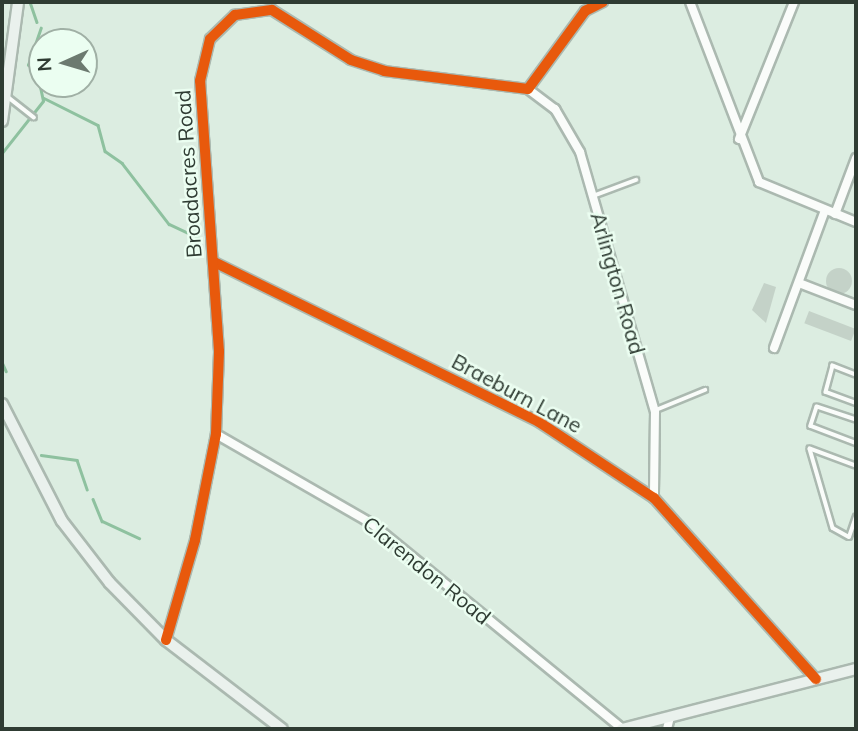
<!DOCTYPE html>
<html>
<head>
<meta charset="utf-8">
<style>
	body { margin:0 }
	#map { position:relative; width:858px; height:731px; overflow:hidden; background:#dcede1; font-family:Mulish,sans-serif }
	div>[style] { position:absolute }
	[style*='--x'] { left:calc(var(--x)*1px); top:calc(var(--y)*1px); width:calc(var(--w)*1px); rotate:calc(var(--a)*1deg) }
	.stream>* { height:2.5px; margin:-1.25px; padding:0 1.25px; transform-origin:1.25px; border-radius:1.25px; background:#8ec19f }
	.building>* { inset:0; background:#c4d2c8; transform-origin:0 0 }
	.round { border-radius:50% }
	.roads { filter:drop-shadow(2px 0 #abb9b0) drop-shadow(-2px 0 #abb9b0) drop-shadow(0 2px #abb9b0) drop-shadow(0 -2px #abb9b0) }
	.lane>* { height:3.5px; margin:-1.75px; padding:0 1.75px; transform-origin:1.75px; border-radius:1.75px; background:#fafcfa }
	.street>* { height:8px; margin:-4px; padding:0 4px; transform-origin:4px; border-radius:4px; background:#fafcfa }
	.secondary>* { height:10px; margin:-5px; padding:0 5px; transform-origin:5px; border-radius:5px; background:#eaf1ed }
	.cycleway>* { height:10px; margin:-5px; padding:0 5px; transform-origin:5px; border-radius:5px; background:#e8590c }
	span { translate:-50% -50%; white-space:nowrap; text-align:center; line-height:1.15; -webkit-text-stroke:5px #ebfef1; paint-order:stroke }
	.street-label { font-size:21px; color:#2f3c33 }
	.frame { position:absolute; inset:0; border:4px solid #2f3c33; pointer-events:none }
	.north { position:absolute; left:28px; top:28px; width:70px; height:70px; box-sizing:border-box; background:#ebfef1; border:2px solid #a0b0a5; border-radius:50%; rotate:266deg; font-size:19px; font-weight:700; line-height:28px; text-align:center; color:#2f3c33 }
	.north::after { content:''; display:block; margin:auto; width:24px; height:32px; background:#6c7a70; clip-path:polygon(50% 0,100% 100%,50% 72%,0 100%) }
</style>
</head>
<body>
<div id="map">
	<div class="stream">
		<div style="--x:30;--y:2;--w:21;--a:71"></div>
		<div style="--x:44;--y:98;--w:60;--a:26.6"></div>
		<div style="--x:98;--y:125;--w:27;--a:75"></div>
		<div style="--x:105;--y:151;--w:21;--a:35"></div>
		<div style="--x:122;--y:163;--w:77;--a:52.4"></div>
		<div style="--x:169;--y:224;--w:33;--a:25"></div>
		<div style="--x:2;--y:153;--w:66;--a:-51.7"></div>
		<div style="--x:43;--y:101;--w:30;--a:-102"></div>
		<div style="--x:37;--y:72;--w:11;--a:-142"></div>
		<div style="--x:28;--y:65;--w:39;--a:-71"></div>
		<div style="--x:2;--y:362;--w:10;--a:66"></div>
		<div style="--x:41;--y:455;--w:36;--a:8"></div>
		<div style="--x:77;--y:460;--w:31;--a:71"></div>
		<div style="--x:93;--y:499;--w:24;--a:68"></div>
		<div style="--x:102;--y:521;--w:41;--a:24.7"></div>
	</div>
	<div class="building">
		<div class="round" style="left:826px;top:268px;width:26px;height:26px"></div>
		<div style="clip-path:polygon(764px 283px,776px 287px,766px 323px,752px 310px)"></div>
		<div style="left:809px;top:311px;width:50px;height:13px;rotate:21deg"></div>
	</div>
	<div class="roads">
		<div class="lane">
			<div style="--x:8;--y:97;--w:33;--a:38"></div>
			<div style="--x:593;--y:196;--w:46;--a:-20.4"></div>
			<div style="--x:856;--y:375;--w:25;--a:-159"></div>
			<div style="--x:833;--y:366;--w:27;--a:105"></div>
			<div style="--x:826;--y:392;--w:32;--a:20"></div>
			<div style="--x:656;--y:410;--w:53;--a:-22.2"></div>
			<div style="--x:856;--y:420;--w:41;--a:-161.6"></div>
			<div style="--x:817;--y:407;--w:20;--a:108"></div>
			<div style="--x:811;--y:426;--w:48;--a:20.7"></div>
			<div style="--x:856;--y:466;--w:49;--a:-159.7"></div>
			<div style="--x:810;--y:449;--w:82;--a:73.8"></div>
			<div style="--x:833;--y:528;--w:18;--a:29"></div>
			<div style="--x:849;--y:537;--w:21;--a:-71"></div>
		</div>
		<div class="street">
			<div style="--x:690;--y:2;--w:193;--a:69"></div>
			<div style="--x:759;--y:182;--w:105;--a:22.4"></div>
			<div style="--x:528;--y:89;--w:34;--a:37"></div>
			<div style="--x:555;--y:109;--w:50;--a:59.8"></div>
			<div style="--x:580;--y:152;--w:270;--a:73.9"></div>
			<div style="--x:655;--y:411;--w:87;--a:90.7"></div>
			<div style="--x:739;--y:139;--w:148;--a:-68.1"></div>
			<div style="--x:835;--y:214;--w:60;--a:-69.4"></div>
			<div style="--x:214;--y:262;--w:362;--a:26.2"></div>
			<div style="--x:539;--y:422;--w:138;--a:33.5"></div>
			<div style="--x:654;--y:498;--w:243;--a:48.2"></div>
			<div style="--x:799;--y:283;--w:61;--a:21.1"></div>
			<div style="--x:774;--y:348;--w:147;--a:-69.7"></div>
			<div style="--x:216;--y:434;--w:179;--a:29.9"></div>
			<div style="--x:371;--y:523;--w:325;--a:39.3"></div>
			<div style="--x:166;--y:640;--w:104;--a:-73.8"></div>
			<div style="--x:195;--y:540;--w:108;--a:-78.8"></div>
			<div style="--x:216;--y:434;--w:83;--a:-87.9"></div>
			<div style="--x:219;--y:351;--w:271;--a:-94"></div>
			<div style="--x:200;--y:81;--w:43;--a:-76.6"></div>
			<div style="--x:210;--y:39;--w:35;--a:-44"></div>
			<div style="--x:235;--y:15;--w:37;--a:-8"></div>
			<div style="--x:272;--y:10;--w:93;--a:32.3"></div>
			<div style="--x:351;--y:60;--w:35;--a:18"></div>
			<div style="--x:384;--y:71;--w:145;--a:7.1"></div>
			<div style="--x:528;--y:89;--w:97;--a:-53.8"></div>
			<div style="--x:585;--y:11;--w:20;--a:-27"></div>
			<div style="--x:667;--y:729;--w:12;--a:-76"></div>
		</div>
		<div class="secondary">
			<div style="--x:2;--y:121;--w:120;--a:-82.3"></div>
			<div style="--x:2;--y:404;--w:131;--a:62.9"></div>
			<div style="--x:62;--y:521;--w:78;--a:52.3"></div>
			<div style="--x:110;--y:583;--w:80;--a:45.5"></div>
			<div style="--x:166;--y:640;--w:146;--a:37.5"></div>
			<div style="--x:622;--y:729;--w:242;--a:-14.4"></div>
		</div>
	</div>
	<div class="cycleway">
		<div style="--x:214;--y:262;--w:362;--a:26.2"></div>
		<div style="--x:539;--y:422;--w:138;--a:33.5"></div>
		<div style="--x:654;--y:498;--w:243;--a:48.2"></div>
		<div style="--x:166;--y:640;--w:104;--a:-73.8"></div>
		<div style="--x:195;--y:540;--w:108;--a:-78.8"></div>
		<div style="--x:216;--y:434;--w:83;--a:-87.9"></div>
		<div style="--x:219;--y:351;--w:271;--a:-94"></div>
		<div style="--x:200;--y:81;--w:43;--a:-76.6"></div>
		<div style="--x:210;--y:39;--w:35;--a:-44"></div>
		<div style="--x:235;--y:15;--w:37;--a:-8"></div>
		<div style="--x:272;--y:10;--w:93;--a:32.3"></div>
		<div style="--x:351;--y:60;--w:35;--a:18"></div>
		<div style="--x:384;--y:71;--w:145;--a:7.1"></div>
		<div style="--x:528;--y:89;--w:97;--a:-53.8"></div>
		<div style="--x:585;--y:11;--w:20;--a:-27"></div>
	</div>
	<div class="street-label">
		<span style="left:188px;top:174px;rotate:-94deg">Broadacres Road</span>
		<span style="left:618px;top:283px;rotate:74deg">Arlington Road</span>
		<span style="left:517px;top:393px;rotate:28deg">Braeburn Lane</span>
		<span style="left:427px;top:570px;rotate:39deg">Clarendon Road</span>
	</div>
	<div class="frame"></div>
	<div class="north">N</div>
</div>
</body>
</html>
